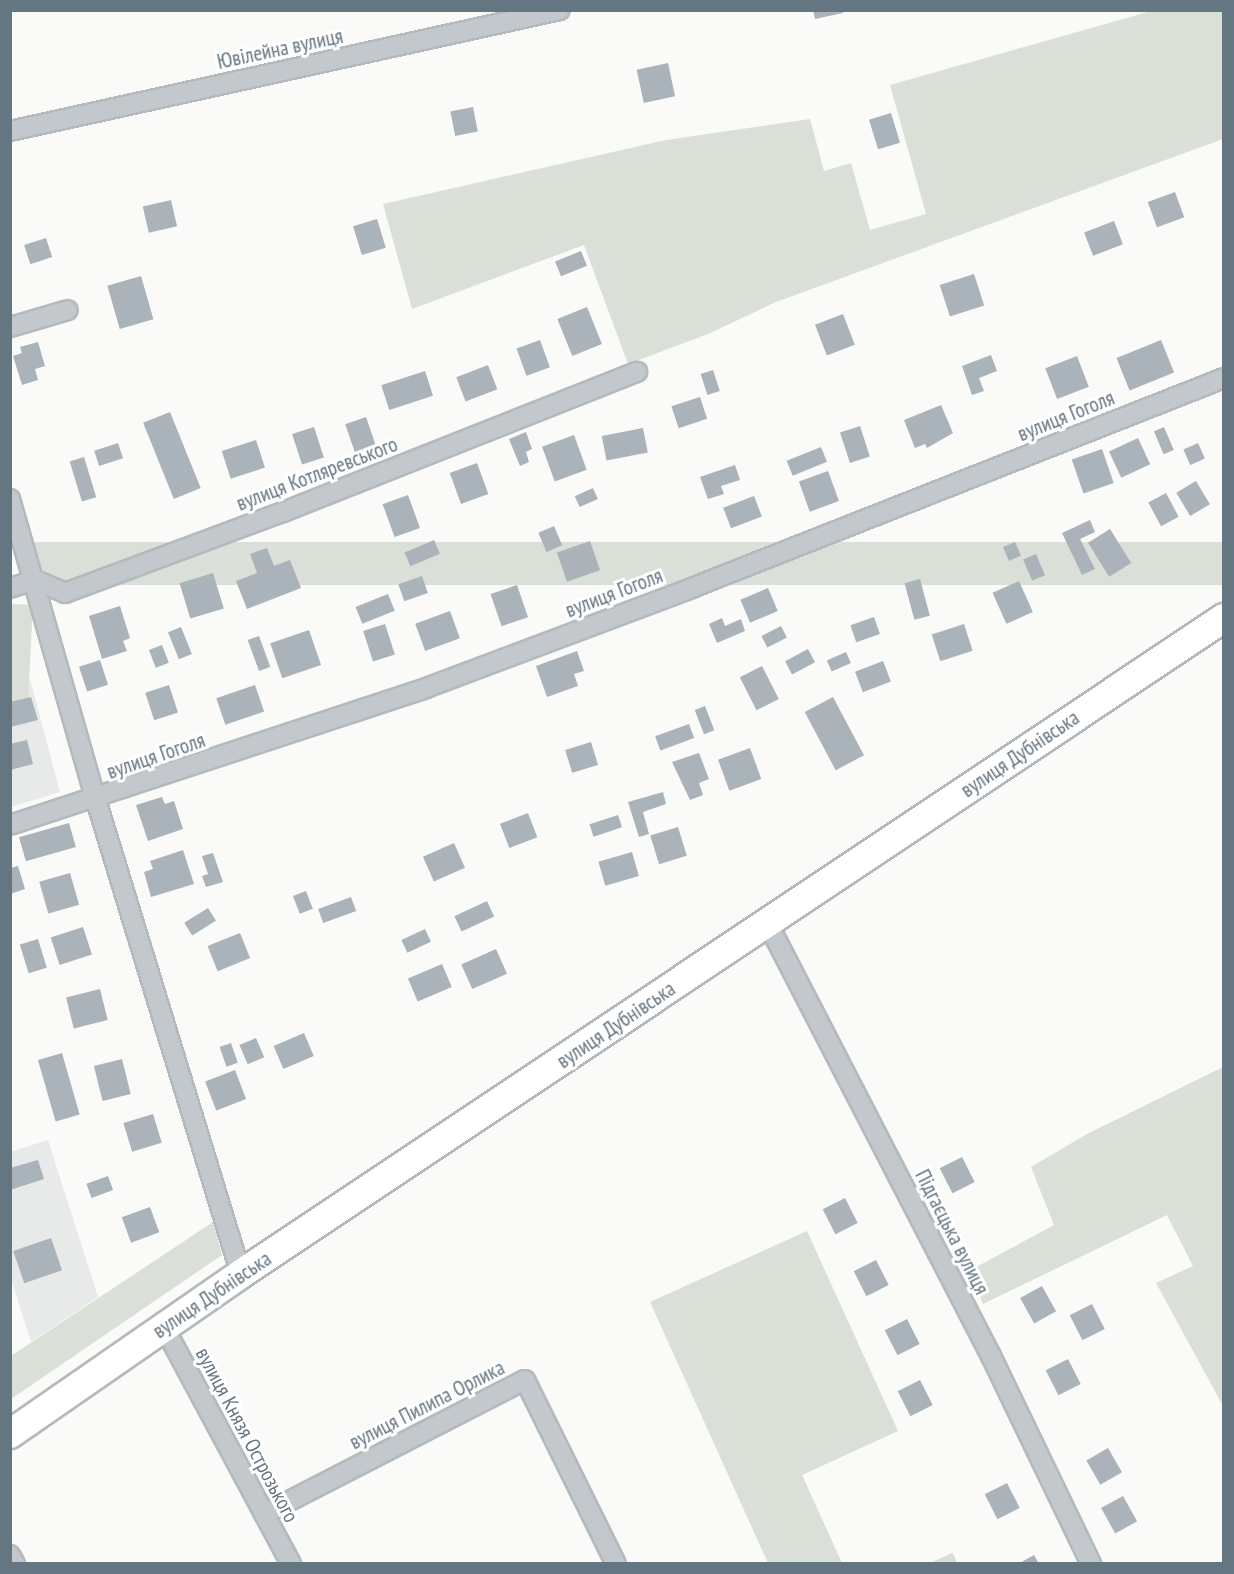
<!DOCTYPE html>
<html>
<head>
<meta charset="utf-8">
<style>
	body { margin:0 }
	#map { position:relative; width:1234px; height:1574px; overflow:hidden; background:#fafaf8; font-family:"PT Sans Narrow",sans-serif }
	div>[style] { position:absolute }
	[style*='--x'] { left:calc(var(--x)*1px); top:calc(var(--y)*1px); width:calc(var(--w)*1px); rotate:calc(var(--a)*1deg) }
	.built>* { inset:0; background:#e8e9e9 }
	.green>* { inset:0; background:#dadfd7; transform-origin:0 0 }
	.building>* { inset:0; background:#aab3b9; transform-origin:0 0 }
	.roads { filter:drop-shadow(2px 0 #b4b9bd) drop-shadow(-2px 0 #b4b9bd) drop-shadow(0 2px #b4b9bd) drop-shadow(0 -2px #b4b9bd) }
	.minor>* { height:18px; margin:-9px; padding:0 9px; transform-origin:9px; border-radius:9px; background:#c3c8cc }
	.trunk>* { height:28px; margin:-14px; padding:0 14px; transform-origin:14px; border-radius:14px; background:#fff }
	span { translate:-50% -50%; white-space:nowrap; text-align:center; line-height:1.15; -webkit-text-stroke:6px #fff; paint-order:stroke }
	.street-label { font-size:21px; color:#657683 }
	.frame { position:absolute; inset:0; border:12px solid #657683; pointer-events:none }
</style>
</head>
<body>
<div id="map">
	<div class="built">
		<div style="clip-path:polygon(10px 604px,60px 792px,11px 807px,10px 807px)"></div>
		<div style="clip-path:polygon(48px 1140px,98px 1297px,31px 1342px,11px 1279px,10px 1152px)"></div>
	</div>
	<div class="green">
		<div style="clip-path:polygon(1155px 10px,1223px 11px,1223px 139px,776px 302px,708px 334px,628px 364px,584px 245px,412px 309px,383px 204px,666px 140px,810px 119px,824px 171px,851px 163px,870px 230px,926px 214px,890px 85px)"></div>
		<div style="left:1223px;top:542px;width:43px;height:1197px;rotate:90deg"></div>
		<div style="left:12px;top:604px;width:21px;height:119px;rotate:3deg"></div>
		<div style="clip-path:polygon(1223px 1067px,1223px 1406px,1156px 1283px,1193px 1266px,1167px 1215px,983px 1304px,969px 1271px,1054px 1225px,1031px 1167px,1087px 1134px)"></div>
		<div style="clip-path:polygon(213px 1222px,222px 1255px,11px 1399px,11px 1356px)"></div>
		<div style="clip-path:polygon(807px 1231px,898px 1431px,802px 1475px,842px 1563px,768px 1563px,650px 1302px)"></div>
		<div style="clip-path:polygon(953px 1553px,957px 1563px,930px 1563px,952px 1553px)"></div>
	</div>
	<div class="building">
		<div style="clip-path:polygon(813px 10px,843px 10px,843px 13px,815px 19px)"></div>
		<div style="left:668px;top:63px;width:34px;height:32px;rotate:78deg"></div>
		<div style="left:473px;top:107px;width:25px;height:23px;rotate:79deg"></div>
		<div style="left:891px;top:113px;width:31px;height:23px;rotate:73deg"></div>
		<div style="left:1175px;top:192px;width:27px;height:29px;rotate:70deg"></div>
		<div style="left:171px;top:200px;width:27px;height:29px;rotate:77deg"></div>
		<div style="left:377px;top:219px;width:30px;height:25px;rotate:73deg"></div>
		<div style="left:1114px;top:221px;width:25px;height:32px;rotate:69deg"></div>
		<div style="left:46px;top:238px;width:20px;height:23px;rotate:72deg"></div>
		<div style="left:581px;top:251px;width:16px;height:28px;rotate:68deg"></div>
		<div style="left:974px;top:274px;width:33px;height:36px;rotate:72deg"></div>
		<div style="left:141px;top:276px;width:45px;height:35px;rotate:74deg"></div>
		<div style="left:587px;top:307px;width:40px;height:32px;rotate:68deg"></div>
		<div style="left:843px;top:314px;width:33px;height:30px;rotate:69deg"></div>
		<div style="left:540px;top:340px;width:29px;height:25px;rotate:70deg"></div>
		<div style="left:1161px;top:340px;width:35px;height:48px;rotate:68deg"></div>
		<div style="clip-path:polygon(38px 342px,45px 366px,35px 369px,38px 380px,22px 385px,13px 356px,22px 353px,20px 347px)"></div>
		<div style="clip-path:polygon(991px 355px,997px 371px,979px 378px,984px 391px,972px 395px,962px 366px)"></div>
		<div style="left:1077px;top:356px;width:33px;height:34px;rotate:69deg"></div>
		<div style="left:488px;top:365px;width:26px;height:34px;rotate:69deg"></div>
		<div style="left:713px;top:370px;width:22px;height:13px;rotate:72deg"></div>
		<div style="left:425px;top:371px;width:26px;height:46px;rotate:72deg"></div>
		<div style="left:700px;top:397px;width:23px;height:30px;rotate:72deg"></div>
		<div style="clip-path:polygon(941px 405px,953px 433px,927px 448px,925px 444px,915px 448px,904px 420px)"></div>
		<div style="left:170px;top:412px;width:82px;height:29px;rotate:68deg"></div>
		<div style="left:366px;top:417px;width:31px;height:22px;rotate:71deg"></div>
		<div style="left:860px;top:426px;width:32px;height:21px;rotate:72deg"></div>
		<div style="left:314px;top:427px;width:32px;height:23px;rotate:72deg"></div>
		<div style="left:1164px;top:427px;width:25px;height:11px;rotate:67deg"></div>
		<div style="left:643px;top:428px;width:25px;height:42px;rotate:79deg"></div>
		<div style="clip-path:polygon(526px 432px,532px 449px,526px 452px,529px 462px,520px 466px,509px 439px)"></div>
		<div style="left:574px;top:435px;width:37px;height:34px;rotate:70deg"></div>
		<div style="left:1138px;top:438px;width:29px;height:32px;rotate:65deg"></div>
		<div style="left:256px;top:440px;width:29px;height:36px;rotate:72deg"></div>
		<div style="left:118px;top:443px;width:16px;height:25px;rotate:72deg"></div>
		<div style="left:1198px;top:443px;width:17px;height:16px;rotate:66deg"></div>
		<div style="left:821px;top:447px;width:16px;height:37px;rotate:68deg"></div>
		<div style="left:1102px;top:449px;width:36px;height:32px;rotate:71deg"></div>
		<div style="left:84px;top:457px;width:42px;height:15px;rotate:73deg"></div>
		<div style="left:477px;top:463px;width:33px;height:29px;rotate:70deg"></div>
		<div style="clip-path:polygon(735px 465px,740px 480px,721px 486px,724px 494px,708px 499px,700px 477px)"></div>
		<div style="left:828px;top:471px;width:32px;height:31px;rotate:70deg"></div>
		<div style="left:1196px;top:481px;width:27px;height:23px;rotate:59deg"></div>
		<div style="left:593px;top:488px;width:12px;height:20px;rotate:66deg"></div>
		<div style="left:1166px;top:493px;width:27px;height:20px;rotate:62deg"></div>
		<div style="left:408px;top:495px;width:35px;height:27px;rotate:70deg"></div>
		<div style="left:754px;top:496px;width:22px;height:33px;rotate:69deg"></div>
		<div style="clip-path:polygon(1090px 520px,1095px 532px,1080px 539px,1095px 569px,1082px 575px,1062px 533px)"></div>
		<div style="left:554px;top:526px;width:21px;height:17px;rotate:67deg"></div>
		<div style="left:1110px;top:529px;width:40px;height:26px;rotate:58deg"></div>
		<div style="left:434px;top:540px;width:15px;height:32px;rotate:67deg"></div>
		<div style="left:590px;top:541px;width:31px;height:35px;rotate:71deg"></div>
		<div style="left:1015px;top:542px;width:15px;height:13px;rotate:67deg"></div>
		<div style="clip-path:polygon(267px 548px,274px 566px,290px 560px,301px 588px,247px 609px,236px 581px,257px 573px,250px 554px)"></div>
		<div style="left:1036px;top:554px;width:23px;height:14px;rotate:67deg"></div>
		<div style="left:213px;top:573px;width:37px;height:35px;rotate:73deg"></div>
		<div style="left:422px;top:576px;width:18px;height:25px;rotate:71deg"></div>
		<div style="left:920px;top:579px;width:38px;height:16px;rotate:75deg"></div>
		<div style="left:1019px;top:581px;width:34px;height:29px;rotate:66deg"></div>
		<div style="left:517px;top:585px;width:34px;height:28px;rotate:71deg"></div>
		<div style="left:768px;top:588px;width:25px;height:30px;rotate:67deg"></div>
		<div style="left:388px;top:594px;width:18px;height:35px;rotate:68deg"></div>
		<div style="clip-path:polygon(120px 606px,130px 638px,123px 641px,127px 651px,102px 659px,89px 616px)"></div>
		<div style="left:450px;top:611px;width:29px;height:37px;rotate:70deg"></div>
		<div style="left:874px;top:617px;width:18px;height:25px;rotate:71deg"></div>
		<div style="clip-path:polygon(722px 618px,725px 626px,741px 619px,745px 631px,717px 643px,709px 624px)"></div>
		<div style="left:385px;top:624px;width:32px;height:23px;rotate:72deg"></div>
		<div style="left:964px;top:624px;width:28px;height:34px;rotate:72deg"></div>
		<div style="left:781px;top:626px;width:13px;height:22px;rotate:63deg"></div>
		<div style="left:181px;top:627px;width:29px;height:14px;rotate:68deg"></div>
		<div style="left:309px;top:630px;width:37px;height:41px;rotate:71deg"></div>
		<div style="left:259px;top:636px;width:33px;height:12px;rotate:70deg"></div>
		<div style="left:162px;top:645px;width:19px;height:14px;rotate:69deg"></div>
		<div style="left:808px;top:649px;width:15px;height:26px;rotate:62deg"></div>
		<div style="clip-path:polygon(577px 651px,584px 671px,574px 674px,578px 686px,547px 697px,536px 666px)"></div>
		<div style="left:846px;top:652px;width:12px;height:21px;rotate:66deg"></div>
		<div style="left:100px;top:660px;width:26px;height:22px;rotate:72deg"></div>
		<div style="left:883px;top:661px;width:22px;height:30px;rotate:69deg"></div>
		<div style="left:762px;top:666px;width:37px;height:25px;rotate:63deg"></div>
		<div style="left:169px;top:685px;width:29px;height:25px;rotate:72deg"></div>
		<div style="left:255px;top:685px;width:28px;height:41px;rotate:71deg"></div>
		<div style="clip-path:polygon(31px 697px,38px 720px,10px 727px,10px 702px)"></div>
		<div style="left:833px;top:697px;width:66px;height:32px;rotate:62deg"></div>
		<div style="left:705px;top:706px;width:26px;height:11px;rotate:69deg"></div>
		<div style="left:689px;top:724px;width:15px;height:36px;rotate:70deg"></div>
		<div style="clip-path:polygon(27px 740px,33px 764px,10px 770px,10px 744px)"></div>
		<div style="left:591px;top:742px;width:24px;height:27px;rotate:73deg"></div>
		<div style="left:750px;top:748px;width:33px;height:34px;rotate:70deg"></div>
		<div style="clip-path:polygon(699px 753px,709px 779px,699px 783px,703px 795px,690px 800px,672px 762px)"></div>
		<div style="clip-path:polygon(663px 792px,666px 804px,643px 812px,649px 834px,639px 837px,628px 802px)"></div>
		<div style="clip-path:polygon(162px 797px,165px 804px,174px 801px,183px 829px,148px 841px,136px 805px)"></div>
		<div style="left:528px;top:813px;width:26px;height:30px;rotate:69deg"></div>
		<div style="left:618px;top:815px;width:13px;height:30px;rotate:72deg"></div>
		<div style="left:69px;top:823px;width:25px;height:52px;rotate:74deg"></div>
		<div style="left:678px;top:827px;width:30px;height:29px;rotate:73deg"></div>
		<div style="left:454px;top:843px;width:27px;height:34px;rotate:66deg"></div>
		<div style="clip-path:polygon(183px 850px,194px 884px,151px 897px,144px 872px,153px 869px,150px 861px)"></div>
		<div style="left:632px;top:852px;width:25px;height:35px;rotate:74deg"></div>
		<div style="clip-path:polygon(213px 853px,223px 882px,206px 887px,202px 876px,208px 874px,202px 856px)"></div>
		<div style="clip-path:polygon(18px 866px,25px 889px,10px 894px,10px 868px)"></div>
		<div style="left:70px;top:873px;width:33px;height:32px;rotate:74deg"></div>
		<div style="left:306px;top:891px;width:19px;height:14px;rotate:69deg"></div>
		<div style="left:351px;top:897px;width:15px;height:35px;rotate:70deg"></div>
		<div style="left:487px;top:901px;width:17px;height:36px;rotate:65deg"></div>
		<div style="left:208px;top:908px;width:15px;height:28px;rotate:58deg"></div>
		<div style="left:83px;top:927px;width:29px;height:34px;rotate:72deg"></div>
		<div style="left:425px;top:929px;width:14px;height:26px;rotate:65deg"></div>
		<div style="left:240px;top:933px;width:27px;height:35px;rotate:68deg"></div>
		<div style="left:38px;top:939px;width:30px;height:19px;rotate:73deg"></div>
		<div style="left:496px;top:949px;width:27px;height:38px;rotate:66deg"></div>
		<div style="left:442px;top:964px;width:25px;height:37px;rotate:67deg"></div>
		<div style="left:100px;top:989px;width:32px;height:35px;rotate:76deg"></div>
		<div style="left:304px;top:1033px;width:25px;height:33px;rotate:67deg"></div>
		<div style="left:256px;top:1038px;width:21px;height:18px;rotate:67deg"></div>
		<div style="left:231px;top:1043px;width:21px;height:12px;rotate:71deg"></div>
		<div style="left:62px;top:1053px;width:64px;height:25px;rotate:74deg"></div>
		<div style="left:122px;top:1059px;width:36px;height:29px;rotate:76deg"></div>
		<div style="left:235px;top:1070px;width:31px;height:32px;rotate:69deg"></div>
		<div style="left:153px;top:1114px;width:30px;height:31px;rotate:73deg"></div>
		<div style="left:962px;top:1157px;width:28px;height:25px;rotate:63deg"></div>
		<div style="clip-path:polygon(38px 1160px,44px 1179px,10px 1190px,10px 1168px)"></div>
		<div style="left:108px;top:1176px;width:15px;height:23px;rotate:70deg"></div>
		<div style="left:845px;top:1198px;width:28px;height:25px;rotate:63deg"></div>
		<div style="left:150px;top:1207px;width:27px;height:30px;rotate:70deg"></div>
		<div style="left:51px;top:1238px;width:34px;height:40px;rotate:71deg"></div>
		<div style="left:876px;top:1260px;width:28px;height:25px;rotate:63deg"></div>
		<div style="left:1042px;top:1286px;width:29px;height:25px;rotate:61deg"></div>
		<div style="left:1092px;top:1304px;width:28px;height:25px;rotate:63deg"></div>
		<div style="left:907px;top:1319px;width:28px;height:25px;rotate:63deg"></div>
		<div style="left:1068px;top:1359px;width:28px;height:25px;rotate:63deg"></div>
		<div style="left:920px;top:1380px;width:28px;height:25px;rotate:63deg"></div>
		<div style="left:1108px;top:1448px;width:28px;height:25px;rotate:60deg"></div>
		<div style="left:1007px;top:1483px;width:28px;height:25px;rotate:63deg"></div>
		<div style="left:1123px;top:1496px;width:29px;height:25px;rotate:61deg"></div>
		<div style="clip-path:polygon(1034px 1555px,1039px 1564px,1018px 1564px)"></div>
	</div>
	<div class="roads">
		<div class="minor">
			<div style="--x:10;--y:131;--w:563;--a:-12.41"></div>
			<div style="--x:10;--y:327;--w:60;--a:-16.3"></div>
			<div style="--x:10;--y:499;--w:313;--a:74.1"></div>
			<div style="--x:96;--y:800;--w:496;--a:73"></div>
			<div style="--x:10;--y:588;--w:26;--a:-18"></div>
			<div style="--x:35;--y:580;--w:33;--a:23"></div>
			<div style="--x:65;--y:593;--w:233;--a:-20.4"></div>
			<div style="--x:283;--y:512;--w:381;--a:-21.6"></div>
			<div style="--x:10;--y:825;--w:438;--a:-18.2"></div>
			<div style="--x:426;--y:688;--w:286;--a:-20.6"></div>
			<div style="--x:694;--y:587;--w:570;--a:-21.52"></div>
			<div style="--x:768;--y:924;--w:486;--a:62.7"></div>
			<div style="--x:991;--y:1356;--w:231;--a:64.3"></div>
			<div style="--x:164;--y:1327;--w:269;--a:61.8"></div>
			<div style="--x:264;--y:1514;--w:293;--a:-27.2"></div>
			<div style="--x:525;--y:1380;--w:205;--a:63.7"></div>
			<div style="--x:10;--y:1555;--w:10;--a:61"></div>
		</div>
		<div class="trunk">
			<div style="--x:10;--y:1434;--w:281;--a:-34.7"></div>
			<div style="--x:241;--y:1274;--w:1182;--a:-33.72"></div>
		</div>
	</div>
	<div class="street-label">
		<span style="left:280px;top:49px;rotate:-12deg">Ювілейна вулиця</span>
		<span style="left:1066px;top:416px;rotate:-22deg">вулиця Гоголя</span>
		<span style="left:317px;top:474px;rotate:-21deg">вулиця Котляревського</span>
		<span style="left:614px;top:593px;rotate:-21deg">вулиця Гоголя</span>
		<span style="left:1020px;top:754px;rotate:-34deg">вулиця Дубнівська</span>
		<span style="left:156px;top:756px;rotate:-19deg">вулиця Гоголя</span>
		<span style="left:616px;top:1025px;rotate:-34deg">вулиця Дубнівська</span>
		<span style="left:952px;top:1232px;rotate:63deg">Підгаєцька вулиця</span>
		<span style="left:212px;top:1295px;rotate:-34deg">вулиця Дубнівська</span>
		<span style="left:427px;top:1405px;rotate:-27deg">вулиця Пилипа Орлика</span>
		<span style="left:247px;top:1435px;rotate:62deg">вулиця Князя Острозького</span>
	</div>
	<div class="frame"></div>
</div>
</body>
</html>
